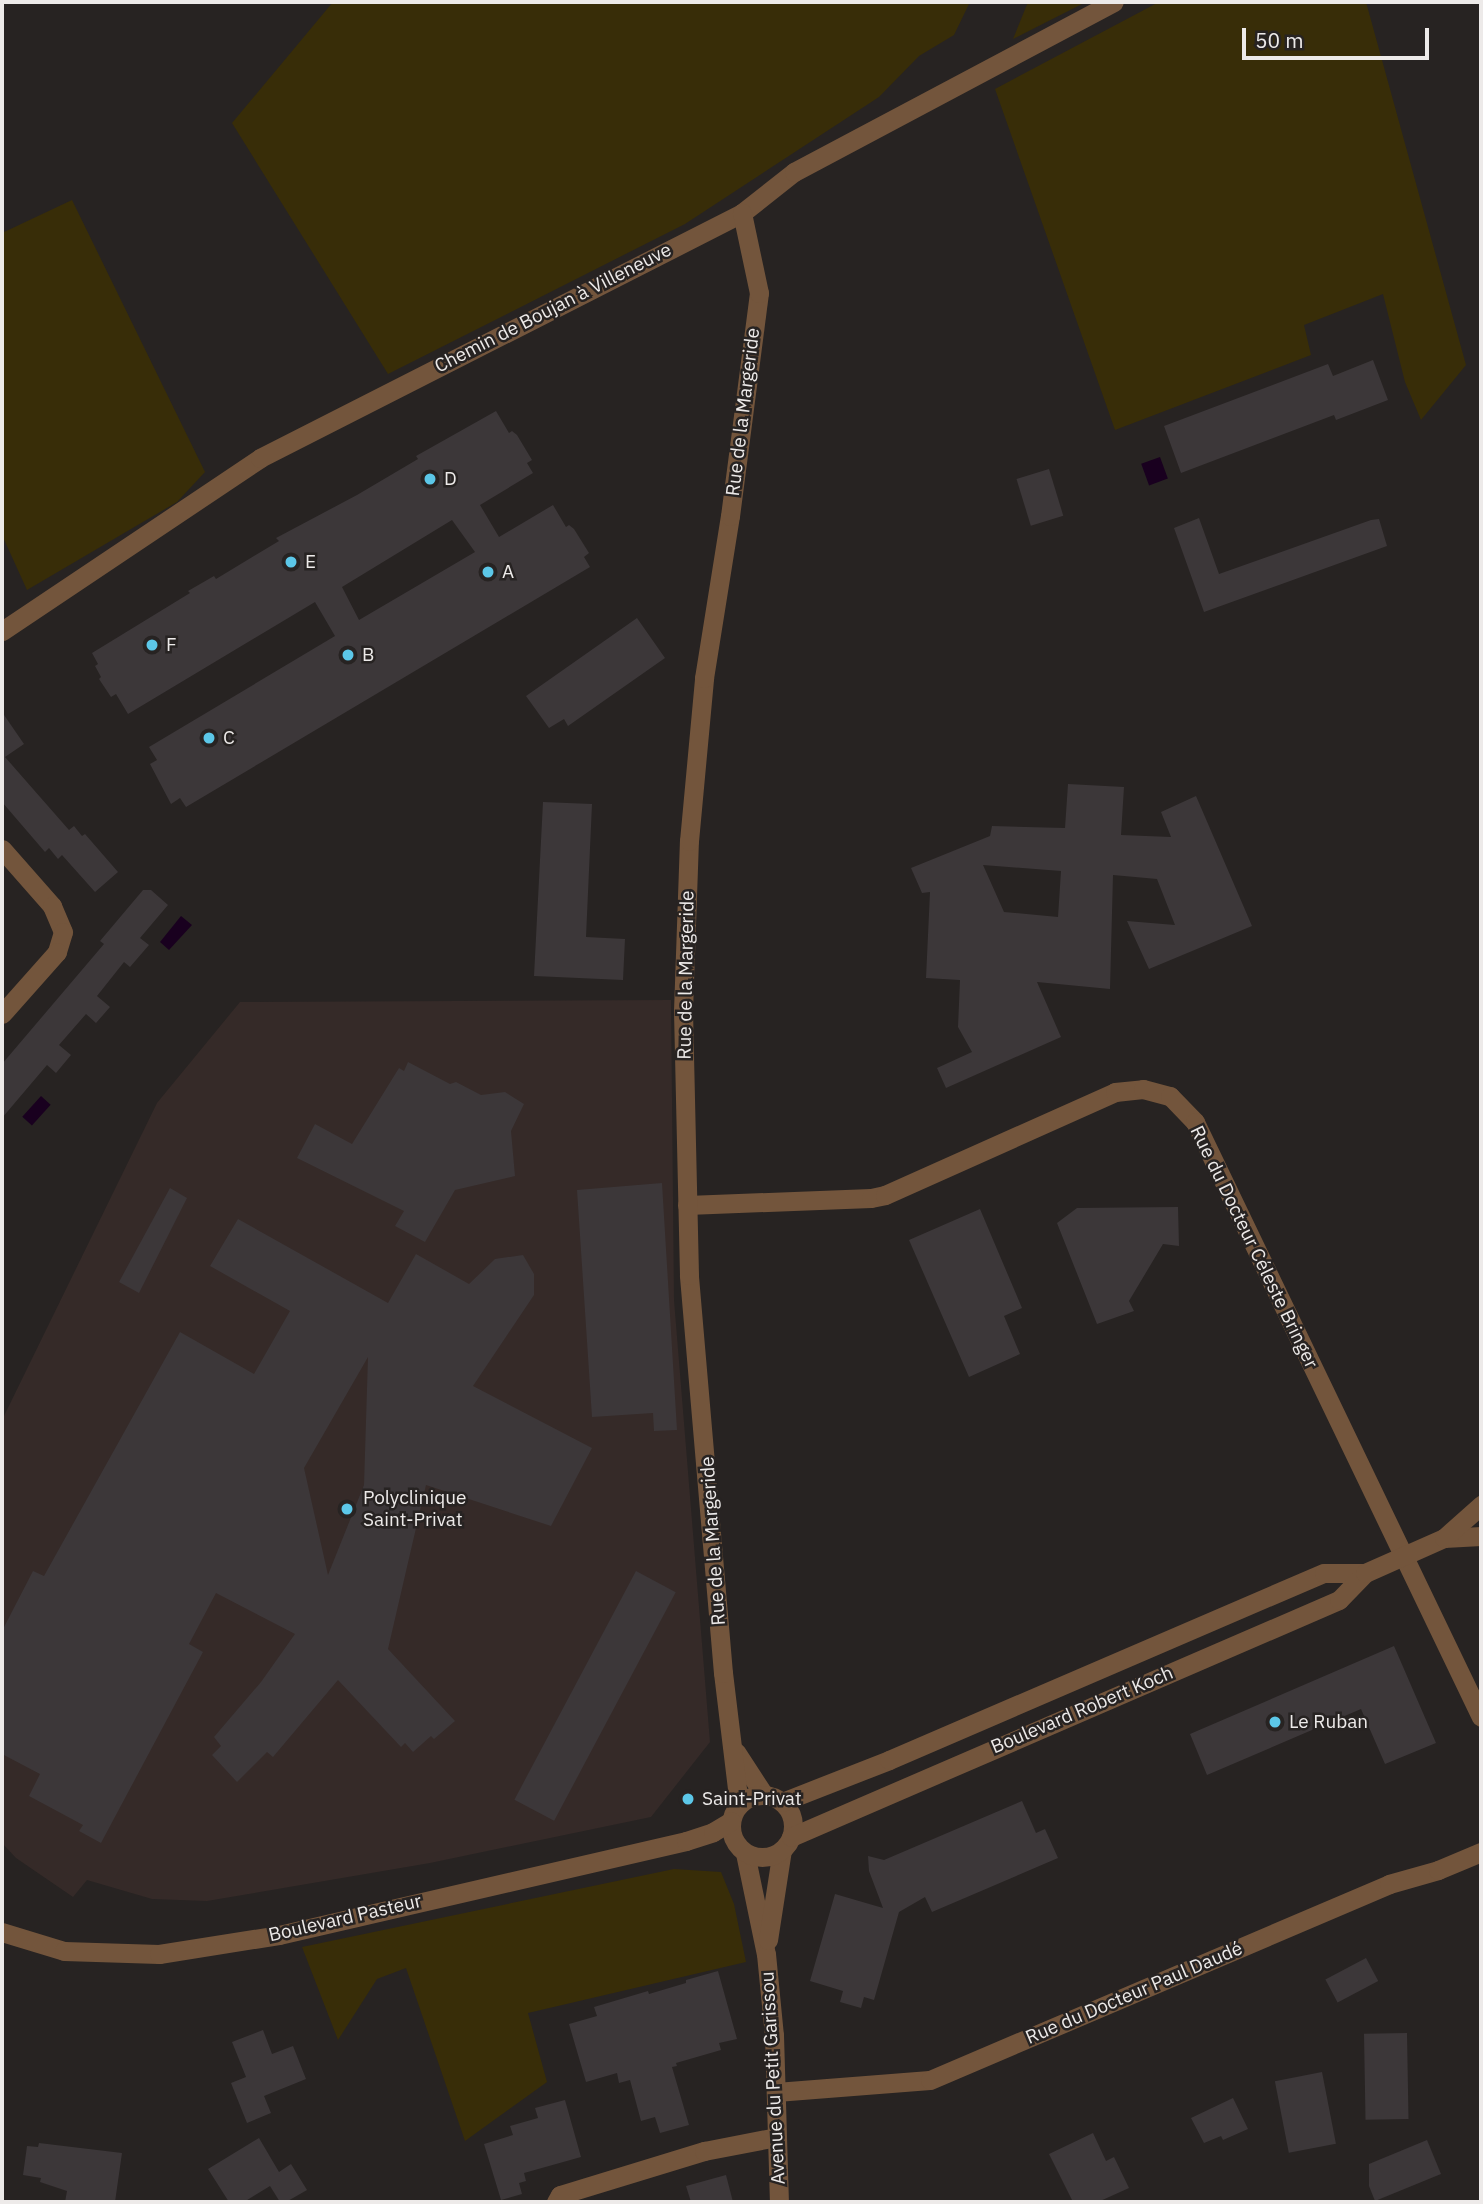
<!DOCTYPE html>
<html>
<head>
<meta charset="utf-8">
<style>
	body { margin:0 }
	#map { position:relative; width:1483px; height:2204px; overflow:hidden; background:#272322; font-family:"IBM Plex Sans",sans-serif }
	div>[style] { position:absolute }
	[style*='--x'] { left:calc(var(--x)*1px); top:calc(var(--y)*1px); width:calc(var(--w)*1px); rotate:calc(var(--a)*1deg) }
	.built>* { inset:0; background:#352a28 }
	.green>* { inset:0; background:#382d08 }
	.water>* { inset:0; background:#19001f; transform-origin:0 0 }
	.building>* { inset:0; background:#3c3739; transform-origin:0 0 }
	.minor>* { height:19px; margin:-9.5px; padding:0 9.5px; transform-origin:9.5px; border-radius:9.5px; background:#73553c }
	.tertiary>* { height:19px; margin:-9.5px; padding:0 9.5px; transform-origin:9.5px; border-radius:9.5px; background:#73553c }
	.tertiary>.ring { margin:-9.5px; padding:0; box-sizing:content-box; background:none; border:19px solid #73553c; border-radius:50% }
	.dots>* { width:19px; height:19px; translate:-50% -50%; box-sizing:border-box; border:4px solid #272322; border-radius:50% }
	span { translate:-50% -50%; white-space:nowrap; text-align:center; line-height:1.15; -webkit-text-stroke:5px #272322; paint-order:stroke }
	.street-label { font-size:19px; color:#edeae9 }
	.poi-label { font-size:19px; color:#edeae9 }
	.left { translate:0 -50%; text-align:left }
	.frame { position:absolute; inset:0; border:4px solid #edeae9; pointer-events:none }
	.scale { position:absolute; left:1242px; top:28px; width:187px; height:32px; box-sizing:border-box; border:4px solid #edeae9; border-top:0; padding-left:9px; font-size:21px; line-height:24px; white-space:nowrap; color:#edeae9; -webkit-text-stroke:5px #272322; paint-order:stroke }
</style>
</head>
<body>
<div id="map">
	<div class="built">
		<div style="clip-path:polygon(671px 1000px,674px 1300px,710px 1742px,651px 1817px,430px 1863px,207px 1901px,152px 1899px,87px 1880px,73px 1897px,16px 1858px,2px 1843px,2px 1420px,157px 1103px,240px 1002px)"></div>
	</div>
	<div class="green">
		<div style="clip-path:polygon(333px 2px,970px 2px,954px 35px,919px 56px,879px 97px,685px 224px,388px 374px,232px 123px)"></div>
		<div style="clip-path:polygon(1028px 2px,1086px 2px,1013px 39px)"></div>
		<div style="clip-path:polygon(1159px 2px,1366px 2px,1466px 365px,1421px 420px,1405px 382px,1383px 294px,1304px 325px,1311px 355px,1115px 430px,995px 89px)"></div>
		<div style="clip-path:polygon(72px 200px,205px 472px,177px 502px,27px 590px,2px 535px,2px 233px)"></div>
		<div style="clip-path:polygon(674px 1869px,721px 1872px,734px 1904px,746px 1962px,528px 2013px,547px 2082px,465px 2141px,406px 1968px,377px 1979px,338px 2040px,302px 1947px)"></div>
	</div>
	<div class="water">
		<div style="left:1160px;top:457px;width:23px;height:20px;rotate:70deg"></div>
		<div style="clip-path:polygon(181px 916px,192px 925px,169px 950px,160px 942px)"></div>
		<div style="left:41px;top:1096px;width:13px;height:28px;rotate:42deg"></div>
	</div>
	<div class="building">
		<div style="clip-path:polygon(1373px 360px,1388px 400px,1336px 420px,1334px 415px,1181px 473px,1164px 426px,1328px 364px,1333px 376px)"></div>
		<div style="clip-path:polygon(evenodd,496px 411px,509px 433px,512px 431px,517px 435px,532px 460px,527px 463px,533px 473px,480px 505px,499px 537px,553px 505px,566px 527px,569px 525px,574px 529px,589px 553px,584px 557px,590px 567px,186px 807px,180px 798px,171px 804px,150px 764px,157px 760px,149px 747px,335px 636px,315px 602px,128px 714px,116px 694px,111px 697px,99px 679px,101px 677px,95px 666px,98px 664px,92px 653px,190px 593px,188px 591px,214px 576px,216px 579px,279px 541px,276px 538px,357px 495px,418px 459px,416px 456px,496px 411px,452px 520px,475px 552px,359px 620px,342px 587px,452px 520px)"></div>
		<div style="left:1049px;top:469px;width:49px;height:34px;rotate:73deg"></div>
		<div style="clip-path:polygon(1199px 518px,1219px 574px,1371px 520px,1379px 519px,1387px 546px,1204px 612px,1174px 528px)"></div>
		<div style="clip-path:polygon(637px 618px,665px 658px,568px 726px,564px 719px,549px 728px,526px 696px)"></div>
		<div style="clip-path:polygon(2px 712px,24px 744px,5px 757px,69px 830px,74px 826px,82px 836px,85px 834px,118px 872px,95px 892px,62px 855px,58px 859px,49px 848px,45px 852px,2px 802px)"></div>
		<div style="clip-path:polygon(evenodd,1068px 784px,1124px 787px,1121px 835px,1171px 837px,1161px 812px,1196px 796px,1252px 926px,1149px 969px,1127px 921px,1175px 925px,1157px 879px,1113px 875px,1110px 989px,1037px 982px,1061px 1037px,946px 1088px,937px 1068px,972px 1052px,958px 1027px,960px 980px,926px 978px,930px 892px,922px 893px,911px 868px,990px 836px,992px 826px,1065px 828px,1068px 784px,983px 865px,1061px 871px,1058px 917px,1004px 912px,983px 865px)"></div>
		<div style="clip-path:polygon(543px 802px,592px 804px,586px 937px,625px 939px,623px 980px,534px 976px)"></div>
		<div style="clip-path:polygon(143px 890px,151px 890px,168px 905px,140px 938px,149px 945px,130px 967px,124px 962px,97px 996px,110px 1007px,96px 1023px,86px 1014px,59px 1045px,71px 1055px,56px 1073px,47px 1065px,2px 1118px,2px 1064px,104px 944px,100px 941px)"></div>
		<div style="clip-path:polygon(408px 1062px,450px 1084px,456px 1082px,481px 1095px,505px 1092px,524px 1104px,511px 1131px,515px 1176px,455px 1190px,425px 1242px,395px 1226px,404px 1211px,297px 1158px,315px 1124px,352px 1144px,399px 1068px,404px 1071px)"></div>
		<div style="clip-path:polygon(662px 1183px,677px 1430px,654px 1431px,653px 1413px,592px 1417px,577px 1190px)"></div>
		<div style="clip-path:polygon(170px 1188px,187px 1198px,139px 1293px,119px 1282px)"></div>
		<div style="clip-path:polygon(1178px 1207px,1179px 1246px,1163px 1244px,1129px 1301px,1134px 1311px,1097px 1324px,1057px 1223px,1077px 1208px)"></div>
		<div style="clip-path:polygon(980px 1209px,1022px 1308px,1004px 1316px,1020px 1354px,969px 1377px,909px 1240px)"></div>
		<div style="clip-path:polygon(evenodd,238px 1219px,388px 1303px,416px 1254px,469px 1284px,495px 1259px,523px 1255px,534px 1274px,534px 1295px,473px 1386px,592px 1448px,551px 1526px,426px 1485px,388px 1649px,455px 1721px,434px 1739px,431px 1736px,413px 1752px,405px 1743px,401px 1747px,338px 1680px,273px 1757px,267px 1752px,237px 1782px,212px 1755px,221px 1746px,214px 1737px,261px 1682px,295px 1634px,216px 1593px,189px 1644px,203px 1652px,101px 1843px,79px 1831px,83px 1825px,29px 1796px,40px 1774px,2px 1754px,2px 1631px,33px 1571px,44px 1576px,180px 1332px,254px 1374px,290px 1311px,210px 1266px,238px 1219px,368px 1357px,364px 1485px,328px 1575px,304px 1468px,368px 1357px)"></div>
		<div style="left:636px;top:1571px;width:45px;height:259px;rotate:28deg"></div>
		<div style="clip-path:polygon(1394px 1646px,1436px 1743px,1385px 1764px,1361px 1709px,1207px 1775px,1190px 1734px)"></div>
		<div style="clip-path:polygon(1022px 1801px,1036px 1833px,1045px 1829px,1058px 1858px,932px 1912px,925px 1897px,899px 1912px,874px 2000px,864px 1997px,861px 2008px,840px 2002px,843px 1991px,810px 1981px,835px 1894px,883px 1908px,869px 1871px,868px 1856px,884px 1860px)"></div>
		<div style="left:1366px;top:1958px;width:26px;height:46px;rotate:62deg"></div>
		<div style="clip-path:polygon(718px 1971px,737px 2039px,719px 2043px,721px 2050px,676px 2063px,677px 2066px,672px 2067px,689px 2125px,660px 2133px,655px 2117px,641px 2121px,630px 2080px,619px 2083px,617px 2073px,586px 2082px,569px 2024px,597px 2016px,594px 2007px,648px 1991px,649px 1994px,686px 1983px,686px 1980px)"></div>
		<div style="clip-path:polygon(263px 2030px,272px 2054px,293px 2046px,306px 2079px,264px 2096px,271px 2113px,247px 2123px,231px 2083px,246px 2077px,232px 2042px)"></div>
		<div style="left:1407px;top:2033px;width:86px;height:43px;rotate:89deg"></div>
		<div style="left:1322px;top:2072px;width:73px;height:48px;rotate:79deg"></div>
		<div style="clip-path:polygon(1233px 2098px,1248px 2129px,1223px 2140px,1221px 2136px,1204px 2143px,1191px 2118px)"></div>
		<div style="clip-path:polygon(565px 2100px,581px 2157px,524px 2173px,526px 2181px,519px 2183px,522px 2194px,501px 2200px,484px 2144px,513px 2135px,510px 2126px,538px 2118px,535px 2108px)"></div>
		<div style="clip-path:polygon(1093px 2133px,1106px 2161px,1114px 2157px,1129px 2188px,1098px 2202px,1073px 2202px,1049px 2154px)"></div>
		<div style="clip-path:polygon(259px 2138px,279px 2172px,291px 2164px,307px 2190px,286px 2202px,280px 2202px,270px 2186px,244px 2202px,229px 2202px,208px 2169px)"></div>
		<div style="clip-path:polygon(1427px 2140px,1441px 2174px,1375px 2201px,1369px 2186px,1369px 2164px)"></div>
		<div style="clip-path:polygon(39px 2143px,122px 2153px,115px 2202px,65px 2202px,67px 2191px,40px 2182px,41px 2178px,23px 2175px,27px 2146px,38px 2147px)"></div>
		<div style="clip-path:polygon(726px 2175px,733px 2202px,691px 2202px,686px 2186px)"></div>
	</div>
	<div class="minor">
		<div style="--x:2;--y:631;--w:311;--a:-33.8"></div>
		<div style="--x:260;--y:458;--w:541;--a:-26.94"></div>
		<div style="--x:742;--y:213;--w:66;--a:-38.3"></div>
		<div style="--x:794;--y:172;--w:362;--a:-28"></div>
		<div style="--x:2;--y:849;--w:76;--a:48.7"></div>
		<div style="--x:52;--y:906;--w:28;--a:67"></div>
		<div style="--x:63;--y:932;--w:21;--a:107"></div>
		<div style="--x:57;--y:952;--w:83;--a:131.6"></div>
		<div style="--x:687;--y:1205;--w:184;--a:-2.2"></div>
		<div style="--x:871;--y:1198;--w:14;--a:-12"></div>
		<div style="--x:885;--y:1195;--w:252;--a:-24.1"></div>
		<div style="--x:1115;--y:1092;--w:28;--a:-6"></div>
		<div style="--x:1143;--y:1089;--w:28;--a:15"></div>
		<div style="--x:1170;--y:1096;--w:36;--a:46"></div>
		<div style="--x:1195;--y:1122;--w:660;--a:64.33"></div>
		<div style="--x:736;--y:1752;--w:51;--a:56.9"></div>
		<div style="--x:739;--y:1805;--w:133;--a:-96.9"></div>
		<div style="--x:723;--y:1673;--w:399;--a:-94.9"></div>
		<div style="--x:689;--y:1275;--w:264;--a:-91.3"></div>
		<div style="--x:683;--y:1011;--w:170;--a:-88"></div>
		<div style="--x:689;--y:841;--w:164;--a:-84.7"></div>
		<div style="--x:704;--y:678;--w:164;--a:-80.9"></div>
		<div style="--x:730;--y:516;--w:225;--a:-82.6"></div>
		<div style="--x:759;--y:293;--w:82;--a:-102"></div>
		<div style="--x:745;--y:1853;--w:103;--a:78.3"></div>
		<div style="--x:766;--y:1954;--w:81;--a:84.4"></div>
		<div style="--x:774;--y:2035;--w:167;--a:88.3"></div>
		<div style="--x:768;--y:1940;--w:91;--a:-81.2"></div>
		<div style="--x:776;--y:2092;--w:154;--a:-4.5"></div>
		<div style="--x:930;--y:2080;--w:499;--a:-23.1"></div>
		<div style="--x:1389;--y:1884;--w:51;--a:-15.9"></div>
		<div style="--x:1438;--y:1870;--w:47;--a:-22.7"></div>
		<div style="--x:556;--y:2202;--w:8;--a:-60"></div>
		<div style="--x:560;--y:2195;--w:151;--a:-17"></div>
		<div style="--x:704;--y:2151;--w:74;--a:-10.9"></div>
	</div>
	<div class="tertiary">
		<div style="--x:1444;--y:1538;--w:37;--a:-3"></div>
		<div class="ring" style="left:731px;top:1795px;width:43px;height:43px"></div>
		<div style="--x:782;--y:1802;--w:115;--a:-21.4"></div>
		<div style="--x:889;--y:1760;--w:473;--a:-23.3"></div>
		<div style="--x:1324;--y:1573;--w:41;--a:0"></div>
		<div style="--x:791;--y:1837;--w:597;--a:-23.39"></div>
		<div style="--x:1339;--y:1600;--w:37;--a:-46"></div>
		<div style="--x:1365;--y:1573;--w:86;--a:-23.9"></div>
		<div style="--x:1444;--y:1538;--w:50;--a:-41.7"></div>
		<div style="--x:2;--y:1932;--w:65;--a:17"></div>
		<div style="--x:64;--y:1951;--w:95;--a:1.8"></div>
		<div style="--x:159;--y:1954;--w:121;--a:-9"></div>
		<div style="--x:279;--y:1935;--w:418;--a:-13"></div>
		<div style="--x:686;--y:1841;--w:28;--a:-18"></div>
		<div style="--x:713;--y:1832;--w:21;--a:-31"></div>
	</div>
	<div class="dots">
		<div style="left:430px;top:479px;background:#5cc7e8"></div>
		<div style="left:291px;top:562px;background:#5cc7e8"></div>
		<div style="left:488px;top:572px;background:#5cc7e8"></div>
		<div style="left:152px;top:645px;background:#5cc7e8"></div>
		<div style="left:348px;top:655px;background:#5cc7e8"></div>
		<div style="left:209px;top:738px;background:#5cc7e8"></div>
		<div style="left:347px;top:1509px;background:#5cc7e8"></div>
		<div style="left:1275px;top:1722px;background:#5cc7e8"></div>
		<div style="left:688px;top:1799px;background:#5cc7e8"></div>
	</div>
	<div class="street-label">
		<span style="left:553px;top:308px;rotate:-27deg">Chemin de Boujan à Villeneuve</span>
		<span style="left:743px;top:412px;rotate:-83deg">Rue de la Margeride</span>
		<span style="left:686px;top:975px;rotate:-89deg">Rue de la Margeride</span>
		<span style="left:1254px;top:1247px;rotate:64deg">Rue du Docteur Céleste Bringer</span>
		<span style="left:713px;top:1541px;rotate:-94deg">Rue de la Margeride</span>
		<span style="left:1082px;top:1710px;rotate:-23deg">Boulevard Robert Koch</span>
		<span style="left:345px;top:1918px;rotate:-13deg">Boulevard Pasteur</span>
		<span style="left:1134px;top:1993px;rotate:-23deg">Rue du Docteur Paul Daudé</span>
		<span style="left:773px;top:2078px;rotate:-93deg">Avenue du Petit Garissou</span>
	</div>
	<div class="poi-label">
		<span class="left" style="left:444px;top:479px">D</span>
		<span class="left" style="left:305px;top:562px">E</span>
		<span class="left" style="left:502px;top:572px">A</span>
		<span class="left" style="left:166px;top:645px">F</span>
		<span class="left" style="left:362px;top:655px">B</span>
		<span class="left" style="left:223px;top:738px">C</span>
		<span class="left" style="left:363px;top:1509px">Polyclinique<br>Saint-Privat</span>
		<span class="left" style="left:1289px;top:1722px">Le Ruban</span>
		<span class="left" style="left:702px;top:1799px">Saint-Privat</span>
	</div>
	<div class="frame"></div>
	<div class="scale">50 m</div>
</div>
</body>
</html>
